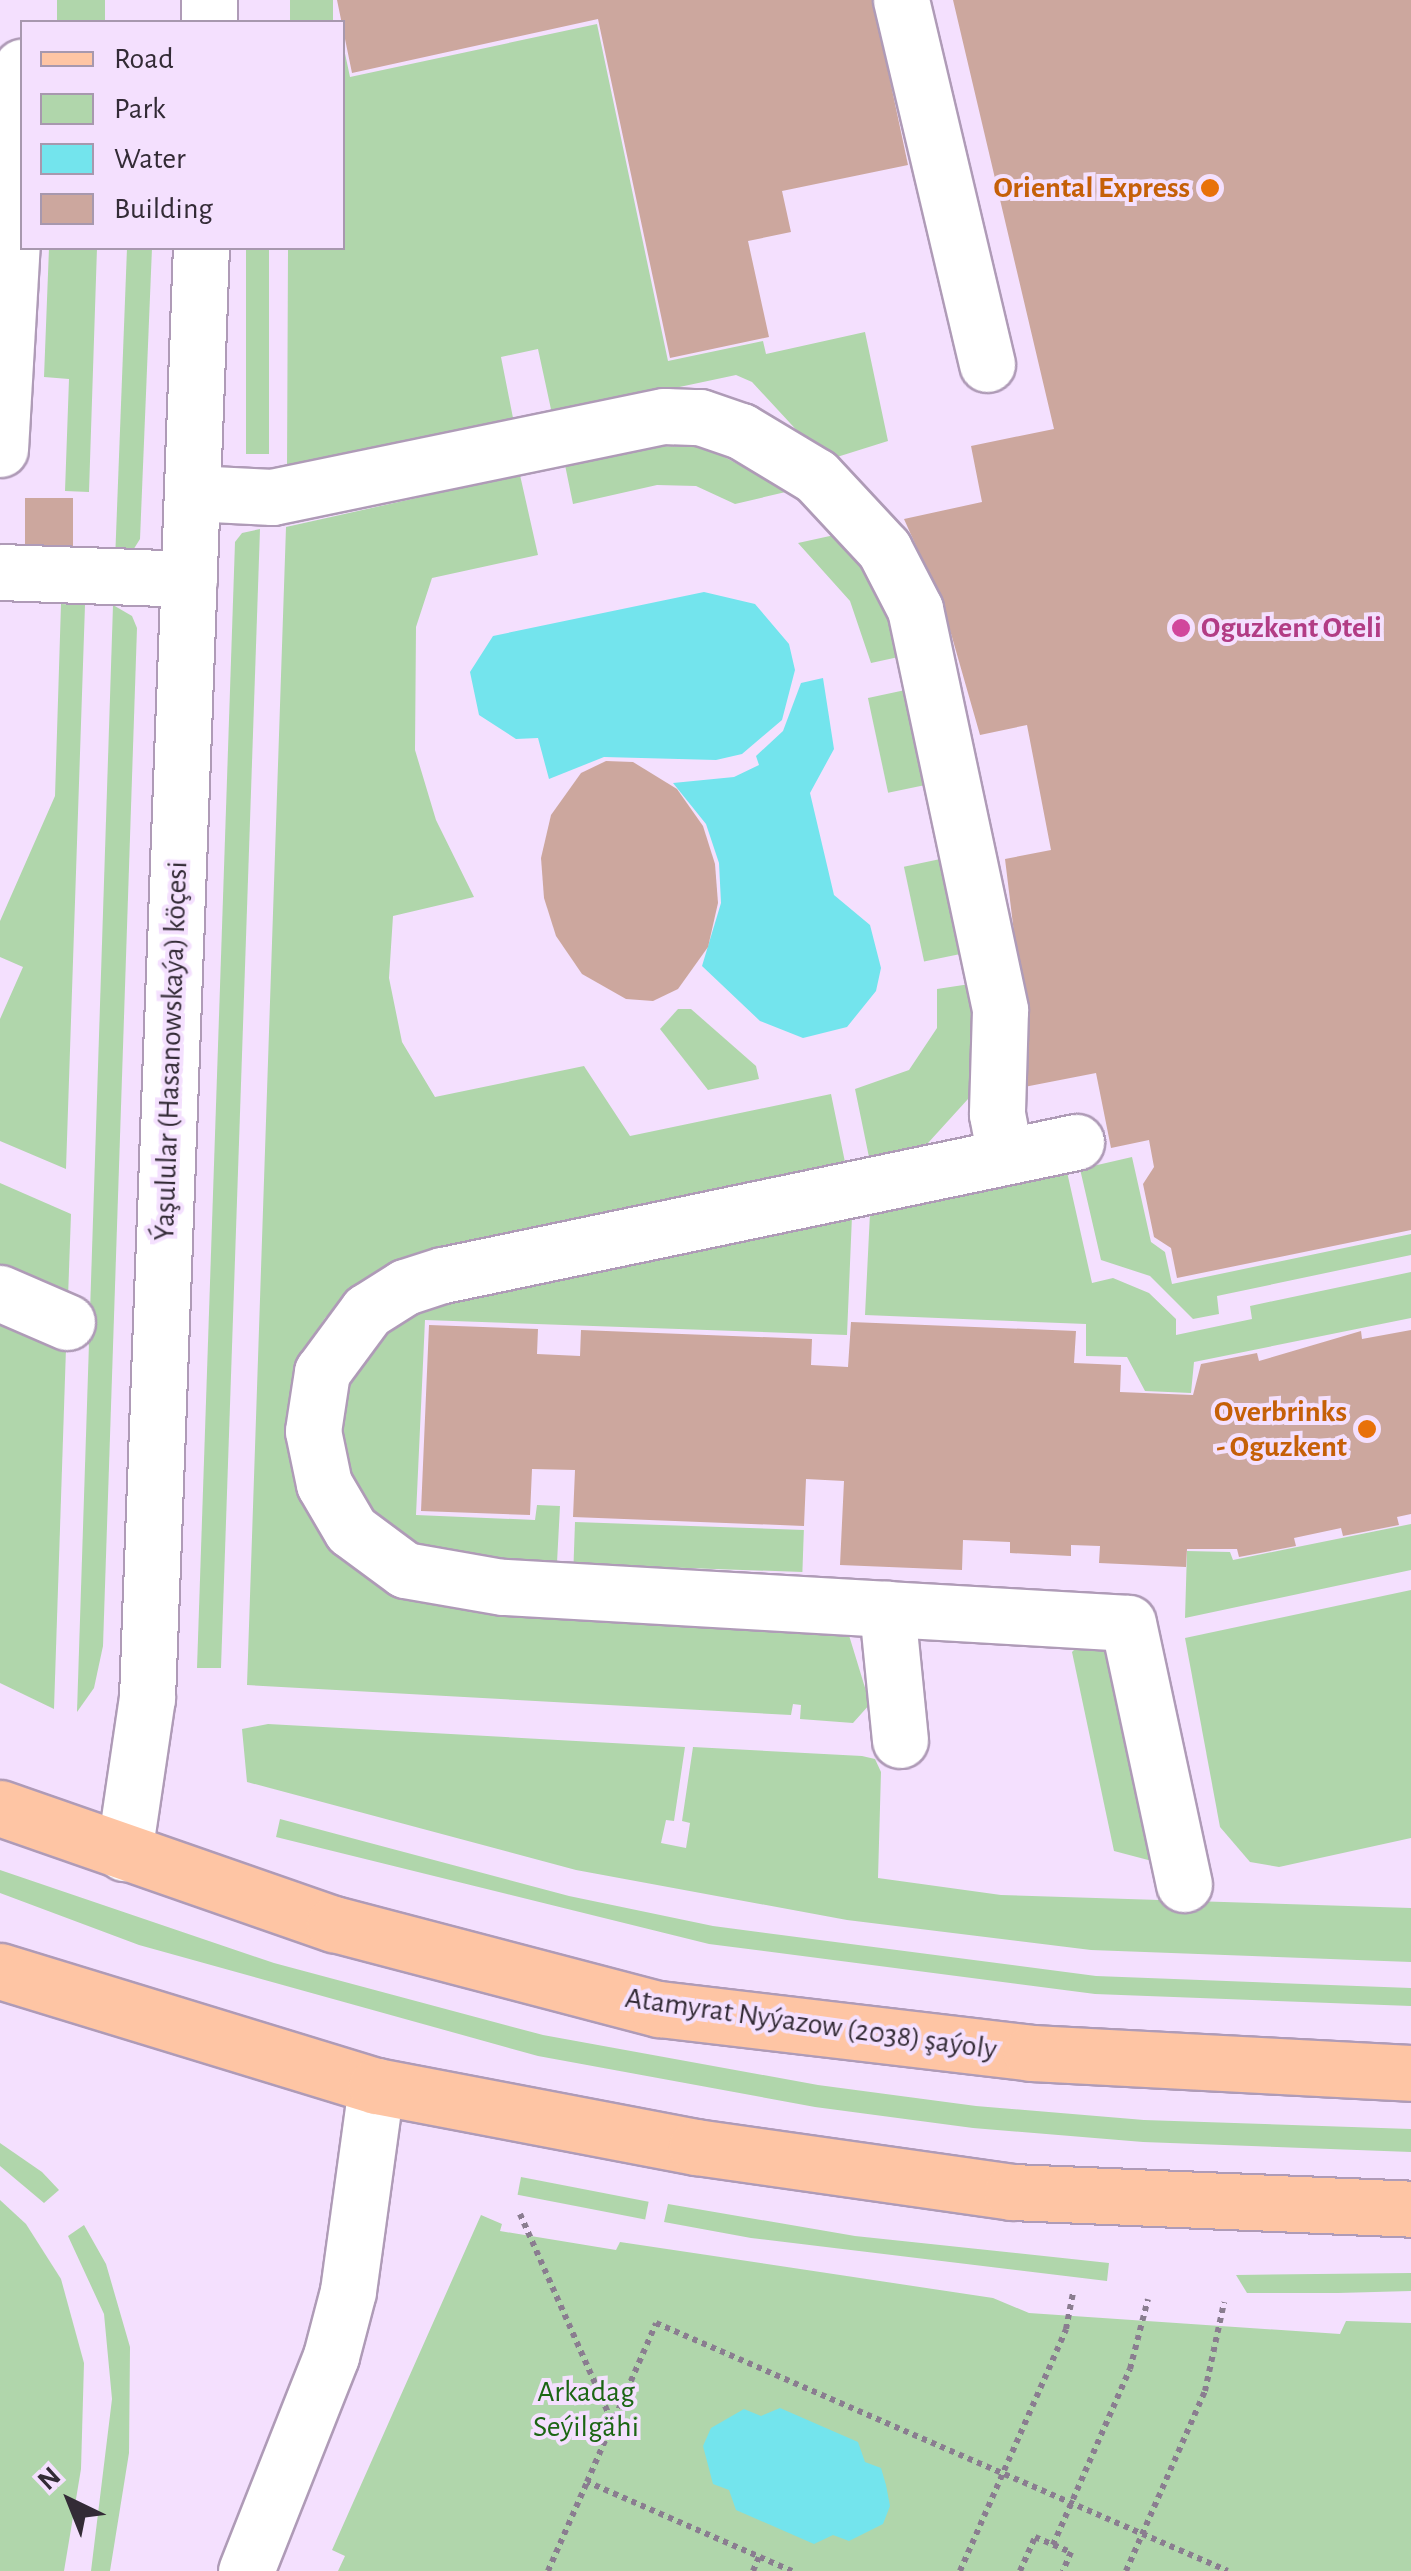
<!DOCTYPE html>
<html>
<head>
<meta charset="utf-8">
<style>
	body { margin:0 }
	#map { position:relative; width:1411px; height:2571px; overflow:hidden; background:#f4e0fe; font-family:"Alegreya Sans",sans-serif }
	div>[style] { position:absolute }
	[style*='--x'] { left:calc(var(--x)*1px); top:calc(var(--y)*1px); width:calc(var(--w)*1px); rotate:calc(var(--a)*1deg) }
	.green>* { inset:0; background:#b0d6ab; transform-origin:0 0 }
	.water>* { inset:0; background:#73e4ed }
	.building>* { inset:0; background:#cca79e; transform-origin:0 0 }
	.path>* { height:6px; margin-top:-3px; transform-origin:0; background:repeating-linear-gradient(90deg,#8a7d90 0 5px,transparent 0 10px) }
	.roads { filter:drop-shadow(2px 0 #af9bb7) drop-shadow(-2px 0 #af9bb7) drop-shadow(0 2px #af9bb7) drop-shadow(0 -2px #af9bb7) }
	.minor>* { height:55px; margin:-27.5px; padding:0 27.5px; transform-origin:27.5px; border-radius:27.5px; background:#fff }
	.major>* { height:55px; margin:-27.5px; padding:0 27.5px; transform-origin:27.5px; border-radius:27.5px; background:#fec5a4 }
	.dots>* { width:28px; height:28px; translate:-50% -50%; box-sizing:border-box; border:5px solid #f4e0fe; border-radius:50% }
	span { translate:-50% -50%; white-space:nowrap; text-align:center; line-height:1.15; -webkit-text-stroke:8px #f4e0fe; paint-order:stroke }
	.food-label { font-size:30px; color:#c56008; font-weight:700 }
	.right { translate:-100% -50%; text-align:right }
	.hotel-label { font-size:30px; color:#b23c85; font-weight:700 }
	.left { translate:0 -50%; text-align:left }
	.street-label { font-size:30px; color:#332b36 }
	.park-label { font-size:30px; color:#1c6614 }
	.legend { position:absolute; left:20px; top:20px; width:325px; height:230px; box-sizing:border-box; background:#f4e0fe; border:2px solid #a798ae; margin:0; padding:12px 18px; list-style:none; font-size:30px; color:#332b36 }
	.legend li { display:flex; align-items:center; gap:20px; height:50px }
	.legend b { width:50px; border:2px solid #a798ae }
	.north { position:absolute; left:20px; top:2451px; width:100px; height:100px; -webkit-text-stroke:8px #f4e0fe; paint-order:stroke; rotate:317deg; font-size:28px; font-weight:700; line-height:40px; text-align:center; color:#332b36 }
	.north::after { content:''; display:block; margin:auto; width:35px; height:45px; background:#332b36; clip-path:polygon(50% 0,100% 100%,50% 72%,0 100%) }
</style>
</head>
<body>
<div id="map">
	<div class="green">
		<div style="left:57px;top:0;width:48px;height:22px"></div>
		<div style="left:290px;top:0;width:43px;height:22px"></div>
		<div style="clip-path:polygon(597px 24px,668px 361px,763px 341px,766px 354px,865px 332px,888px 441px,837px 457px,802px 436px,752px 382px,736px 375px,552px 414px,538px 349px,501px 357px,514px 423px,287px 471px,288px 248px,342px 248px,343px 44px,350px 77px)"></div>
		<div style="clip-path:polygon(49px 248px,97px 248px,89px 492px,65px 491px,69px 379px,44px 377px)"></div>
		<div style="clip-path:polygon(127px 248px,152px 248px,140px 539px,130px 555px,115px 561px)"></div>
		<div style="left:246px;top:248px;width:23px;height:206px"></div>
		<div style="clip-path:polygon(653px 446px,705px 447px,790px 491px,735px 504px,696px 486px,657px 485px,573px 504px,565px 465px)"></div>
		<div style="clip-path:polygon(520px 475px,538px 555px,432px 578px,416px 627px,415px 750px,436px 820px,474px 897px,393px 916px,389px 978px,402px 1042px,435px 1097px,584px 1066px,630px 1136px,831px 1094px,846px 1167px,375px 1272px,325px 1318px,298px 1360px,288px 1426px,303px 1501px,326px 1538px,361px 1573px,419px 1601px,848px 1632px,870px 1704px,853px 1723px,800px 1719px,801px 1705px,793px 1704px,791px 1715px,247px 1685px,286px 527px)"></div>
		<div style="clip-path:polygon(260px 529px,221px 1668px,197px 1668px,235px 542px,242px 533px)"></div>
		<div style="clip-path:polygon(839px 534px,878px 583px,903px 656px,871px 663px,850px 601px,798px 543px)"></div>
		<div style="clip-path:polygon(61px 604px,85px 605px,66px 1169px,0 1141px,0 1019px,23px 967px,0 957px,0 921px,55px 796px)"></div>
		<div style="clip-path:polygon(113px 605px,132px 616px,137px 628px,103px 1646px,94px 1688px,77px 1712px)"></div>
		<div style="left:910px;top:689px;width:97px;height:43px;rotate:78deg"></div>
		<div style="left:945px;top:858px;width:97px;height:42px;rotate:78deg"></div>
		<div style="clip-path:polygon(970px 984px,976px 1064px,968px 1099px,928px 1143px,870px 1162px,855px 1089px,909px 1070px,937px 1028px,937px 989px)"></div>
		<div style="clip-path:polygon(678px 1009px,691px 1009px,756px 1066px,759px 1079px,708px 1090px,660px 1029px)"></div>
		<div style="clip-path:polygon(1132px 1157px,1151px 1242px,1165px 1252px,1172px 1284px,1411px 1234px,1411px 1255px,1217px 1296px,1219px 1314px,1193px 1319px,1150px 1276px,1101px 1260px,1080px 1169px)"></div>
		<div style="clip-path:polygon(1067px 1172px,1092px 1283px,1113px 1278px,1149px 1293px,1176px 1319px,1176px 1335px,1252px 1319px,1250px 1306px,1411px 1272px,1411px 1318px,1194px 1362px,1191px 1393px,1145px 1391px,1127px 1357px,1086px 1356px,1086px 1324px,865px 1315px,870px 1213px)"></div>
		<div style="clip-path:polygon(0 1183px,71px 1214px,68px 1298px,0 1268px)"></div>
		<div style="clip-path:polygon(852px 1216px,847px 1335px,425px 1320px,416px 1515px,535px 1520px,537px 1505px,560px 1506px,557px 1563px,454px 1559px,400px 1542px,352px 1490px,339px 1436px,352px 1373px,384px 1329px,414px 1311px)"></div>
		<div style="clip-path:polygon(0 1319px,66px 1348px,54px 1709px,0 1683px)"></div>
		<div style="left:575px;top:1522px;width:229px;height:42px;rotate:2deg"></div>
		<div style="clip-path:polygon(1411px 1524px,1411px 1570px,1185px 1618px,1187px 1551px,1230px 1552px,1233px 1560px)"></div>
		<div style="clip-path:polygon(1411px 1590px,1411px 1838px,1279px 1867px,1250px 1862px,1220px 1827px,1185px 1638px)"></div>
		<div style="clip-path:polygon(1077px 1647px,1112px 1651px,1152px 1861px,1114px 1851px,1072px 1652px)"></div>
		<div style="clip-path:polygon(268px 1724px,685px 1747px,674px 1821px,666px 1820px,661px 1843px,686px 1848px,690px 1823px,682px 1821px,693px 1747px,862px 1756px,875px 1759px,881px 1772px,878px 1878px,1001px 1895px,1411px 1908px,1411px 1962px,1091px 1950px,847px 1920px,576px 1870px,247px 1782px,242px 1729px)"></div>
		<div style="clip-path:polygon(280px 1819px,569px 1896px,713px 1926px,1096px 1976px,1411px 1988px,1411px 2006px,1095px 1994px,709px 1944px,276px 1837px)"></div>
		<div style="clip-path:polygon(0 1870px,274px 1963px,543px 2035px,818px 2085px,976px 2106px,1144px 2120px,1411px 2129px,1411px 2152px,1143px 2142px,973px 2128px,815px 2107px,538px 2056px,139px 1945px,0 1893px)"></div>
		<div style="clip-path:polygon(0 2143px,42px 2172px,59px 2190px,44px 2203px,0 2166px)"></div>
		<div style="left:521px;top:2177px;width:130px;height:18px;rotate:11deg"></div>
		<div style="clip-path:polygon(0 2200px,26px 2224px,61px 2279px,84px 2363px,81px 2469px,64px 2571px,0 2571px)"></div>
		<div style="clip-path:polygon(668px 2204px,855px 2236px,1109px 2263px,1107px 2281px,751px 2238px,664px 2222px)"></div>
		<div style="clip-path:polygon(481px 2215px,502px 2224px,500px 2231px,616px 2250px,620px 2242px,993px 2298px,1029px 2313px,1340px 2334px,1346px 2321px,1411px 2323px,1411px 2571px,338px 2571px,345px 2556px,332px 2550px)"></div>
		<div style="clip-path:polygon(84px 2225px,106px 2264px,130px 2347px,129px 2453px,110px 2571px,91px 2571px,112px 2399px,104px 2314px,68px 2236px)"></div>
		<div style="clip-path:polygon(1411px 2273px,1411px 2291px,1338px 2293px,1247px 2293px,1236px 2275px)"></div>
	</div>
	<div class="water">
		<div style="clip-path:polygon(704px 592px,755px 604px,789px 644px,795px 670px,782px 720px,742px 754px,716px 760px,604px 757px,549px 779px,538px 738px,516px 739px,479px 715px,470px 672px,493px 636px)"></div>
		<div style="clip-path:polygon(823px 678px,834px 749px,810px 793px,834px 895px,870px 925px,881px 968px,876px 991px,847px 1027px,803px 1038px,760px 1021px,702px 966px,721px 903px,719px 863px,706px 824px,673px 783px,734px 777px,759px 765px,756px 756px,783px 731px,801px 683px)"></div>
		<div style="clip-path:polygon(780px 2408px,858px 2442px,865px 2462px,881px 2468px,886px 2485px,890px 2506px,883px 2524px,849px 2541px,833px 2535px,814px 2544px,736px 2510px,729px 2490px,713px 2484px,703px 2446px,711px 2428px,744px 2409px,761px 2416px)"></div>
	</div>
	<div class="building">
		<div style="clip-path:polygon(337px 0,873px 0,908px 165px,782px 191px,791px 232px,748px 241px,769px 337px,670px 358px,598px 19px,352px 73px)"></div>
		<div style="clip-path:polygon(953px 0,1411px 0,1411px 1230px,1177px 1278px,1171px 1248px,1154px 1237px,1143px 1184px,1154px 1167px,1149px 1140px,1111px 1148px,1096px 1073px,1019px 1088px,1021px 990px,1005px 859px,1051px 850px,1027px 725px,980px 735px,944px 609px,904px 519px,982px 502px,971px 446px,1054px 429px)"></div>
		<div style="left:25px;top:498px;width:48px;height:50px"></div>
		<div style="clip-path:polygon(606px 761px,633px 762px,677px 789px,703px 826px,715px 864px,718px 903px,708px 947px,678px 989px,653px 1001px,626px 999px,582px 974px,556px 936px,544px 898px,541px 858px,551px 815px,581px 773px)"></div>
		<div style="clip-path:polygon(851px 1322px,1076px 1331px,1074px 1363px,1121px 1365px,1120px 1392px,1193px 1395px,1201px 1364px,1257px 1353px,1259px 1361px,1361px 1331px,1362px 1339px,1411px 1330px,1411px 1514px,1397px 1517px,1399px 1525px,1343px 1536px,1341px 1528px,1294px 1538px,1296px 1546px,1239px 1557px,1237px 1549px,1187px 1549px,1186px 1567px,1099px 1563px,1100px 1546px,1071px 1545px,1071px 1556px,1010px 1553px,1010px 1542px,963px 1540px,962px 1570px,840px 1565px,844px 1481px,806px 1479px,804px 1526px,573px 1517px,575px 1470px,532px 1469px,530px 1515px,421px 1511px,429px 1325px,538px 1329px,537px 1354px,580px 1356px,581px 1330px,812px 1339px,811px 1365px,848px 1367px)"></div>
	</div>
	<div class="path">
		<div style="--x:520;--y:2214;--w:227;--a:66.1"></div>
		<div style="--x:1053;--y:2545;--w:192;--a:-66.4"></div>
		<div style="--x:1130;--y:2369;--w:72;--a:-75.6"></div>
		<div style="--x:548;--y:2571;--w:97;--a:-66.3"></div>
		<div style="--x:753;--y:2571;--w:15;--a:-67"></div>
		<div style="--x:792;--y:2571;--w:223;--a:-156.5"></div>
		<div style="--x:587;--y:2482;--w:173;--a:-66.5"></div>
		<div style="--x:656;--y:2323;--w:623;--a:23.44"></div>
		<div style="--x:960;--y:2571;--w:264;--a:-66.3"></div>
		<div style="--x:1066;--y:2329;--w:37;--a:-79"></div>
		<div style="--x:1020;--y:2571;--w:37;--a:-66"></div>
		<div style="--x:1035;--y:2537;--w:39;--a:23"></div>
		<div style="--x:1071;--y:2552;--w:21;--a:113"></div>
		<div style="--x:1126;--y:2571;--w:197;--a:-66.3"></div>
		<div style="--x:1205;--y:2391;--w:91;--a:-77.9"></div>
	</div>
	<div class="roads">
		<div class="minor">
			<div style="--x:901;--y:0;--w:374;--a:76.7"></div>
			<div style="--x:209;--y:22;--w:22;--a:-90"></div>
			<div style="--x:0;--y:449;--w:383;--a:-86.7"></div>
			<div style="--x:192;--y:493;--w:80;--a:2.9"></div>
			<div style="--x:272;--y:497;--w:400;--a:-11.7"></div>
			<div style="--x:664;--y:416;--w:36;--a:2"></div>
			<div style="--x:700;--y:417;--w:43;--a:18.9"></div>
			<div style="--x:741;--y:431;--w:87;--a:31"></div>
			<div style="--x:816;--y:476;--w:100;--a:47"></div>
			<div style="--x:884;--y:549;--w:68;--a:62.7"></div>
			<div style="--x:915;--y:609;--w:410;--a:78"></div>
			<div style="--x:1000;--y:1010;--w:104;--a:91.7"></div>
			<div style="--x:997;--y:1114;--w:43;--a:79.2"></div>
			<div style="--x:0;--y:572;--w:189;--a:2.1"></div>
			<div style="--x:0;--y:1293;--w:73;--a:23.4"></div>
			<div style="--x:887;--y:1609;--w:386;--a:-176.7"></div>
			<div style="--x:502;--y:1587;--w:98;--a:-170.1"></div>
			<div style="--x:405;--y:1570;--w:67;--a:-143.5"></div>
			<div style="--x:351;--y:1530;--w:53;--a:-120.4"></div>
			<div style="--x:324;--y:1484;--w:54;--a:-101.7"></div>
			<div style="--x:313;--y:1431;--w:60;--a:-81.3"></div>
			<div style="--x:322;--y:1372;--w:76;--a:-53.6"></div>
			<div style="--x:367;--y:1311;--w:45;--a:-32.3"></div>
			<div style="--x:405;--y:1287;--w:40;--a:-18"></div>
			<div style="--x:443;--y:1275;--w:647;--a:-11.87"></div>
			<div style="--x:900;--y:1740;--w:132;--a:-95.7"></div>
			<div style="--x:887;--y:1609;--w:241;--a:3.3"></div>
			<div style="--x:1128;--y:1623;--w:267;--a:77.9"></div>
			<div style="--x:124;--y:1853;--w:157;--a:-81.6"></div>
			<div style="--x:147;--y:1698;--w:1451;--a:-87.87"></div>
			<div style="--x:246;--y:2571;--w:231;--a:-68.4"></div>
			<div style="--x:331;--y:2356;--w:67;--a:-75.3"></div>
			<div style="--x:348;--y:2291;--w:207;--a:-82.2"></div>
		</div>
		<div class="major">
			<div style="--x:0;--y:1808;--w:354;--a:19.2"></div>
			<div style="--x:334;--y:1924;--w:336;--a:14.7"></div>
			<div style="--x:659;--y:2009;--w:375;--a:6.7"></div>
			<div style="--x:1031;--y:2053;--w:381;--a:3"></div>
			<div style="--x:0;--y:1971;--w:393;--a:17"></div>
			<div style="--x:376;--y:2086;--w:326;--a:10.8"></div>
			<div style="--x:696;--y:2147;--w:319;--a:8.1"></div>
			<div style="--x:1012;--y:2192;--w:399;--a:2.4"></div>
		</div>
	</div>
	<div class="dots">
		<div style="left:1210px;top:188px;background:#e8710a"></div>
		<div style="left:1181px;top:628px;background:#d1479c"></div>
		<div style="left:1367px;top:1429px;background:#e8710a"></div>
	</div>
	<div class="food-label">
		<span class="right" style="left:1190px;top:188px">Oriental Express</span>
		<span class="right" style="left:1347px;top:1429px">Overbrinks<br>- Oguzkent</span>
	</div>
	<div class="hotel-label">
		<span class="left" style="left:1201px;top:628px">Oguzkent Oteli</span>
	</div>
	<div class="street-label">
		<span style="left:171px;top:1051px;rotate:-88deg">Ýaşulular (Hasanowskaýa) köçesi</span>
		<span style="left:811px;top:2024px;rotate:8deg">Atamyrat Nyýazow (2038) şaýoly</span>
	</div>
	<div class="park-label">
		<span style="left:586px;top:2409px">Arkadag<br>Seýilgähi</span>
	</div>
	<ul class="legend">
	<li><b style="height:12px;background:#fec5a4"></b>Road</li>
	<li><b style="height:28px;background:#b0d6ab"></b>Park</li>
	<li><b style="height:28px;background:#73e4ed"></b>Water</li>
	<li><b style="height:28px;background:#cca79e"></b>Building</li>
	</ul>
	<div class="north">N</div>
</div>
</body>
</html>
